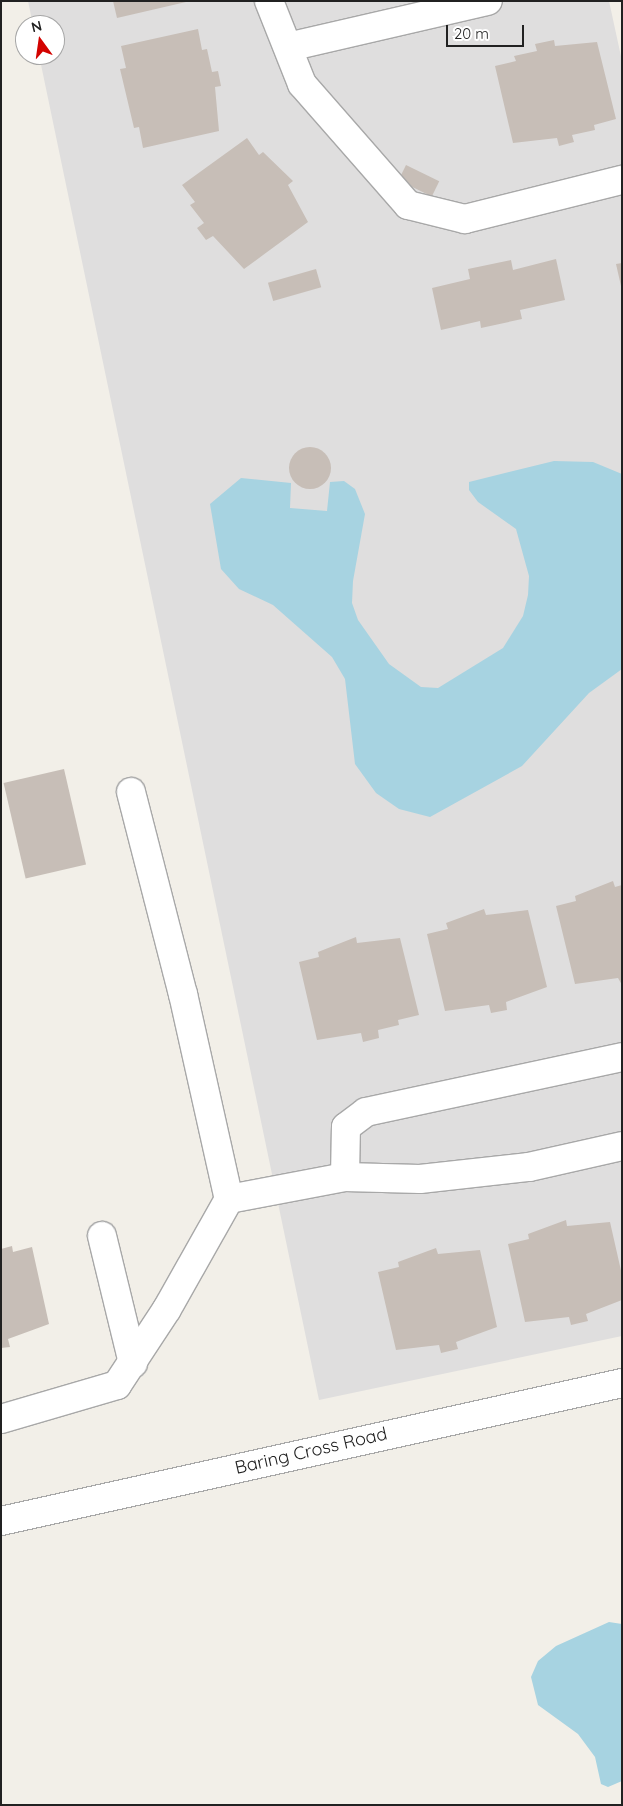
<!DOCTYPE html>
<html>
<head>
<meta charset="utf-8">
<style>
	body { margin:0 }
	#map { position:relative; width:623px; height:1806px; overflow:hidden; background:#f2efe8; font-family:Quicksand,sans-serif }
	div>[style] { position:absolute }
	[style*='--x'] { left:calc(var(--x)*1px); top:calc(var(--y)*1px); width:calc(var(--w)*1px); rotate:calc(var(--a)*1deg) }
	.residential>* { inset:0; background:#dfdede }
	.water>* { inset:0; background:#a7d3e1 }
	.building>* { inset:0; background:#c7beb7; transform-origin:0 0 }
	.round { border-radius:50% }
	.roads { filter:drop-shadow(1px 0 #a8a8a8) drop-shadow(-1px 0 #a8a8a8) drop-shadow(0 1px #a8a8a8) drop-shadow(0 -1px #a8a8a8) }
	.minor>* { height:28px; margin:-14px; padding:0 14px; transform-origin:14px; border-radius:14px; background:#fff }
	span { translate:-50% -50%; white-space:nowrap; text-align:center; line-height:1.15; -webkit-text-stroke:5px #fff; paint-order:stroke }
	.street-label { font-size:18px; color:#212121 }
	.frame { position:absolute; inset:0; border:2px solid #212121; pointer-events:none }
	.north { position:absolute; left:15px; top:15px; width:50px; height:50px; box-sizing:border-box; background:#fff; border:1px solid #a6a6a6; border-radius:50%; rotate:346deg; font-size:14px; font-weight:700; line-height:20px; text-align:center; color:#212121 }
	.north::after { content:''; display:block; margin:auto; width:18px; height:22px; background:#d30300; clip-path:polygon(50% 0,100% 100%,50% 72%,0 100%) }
	.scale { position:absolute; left:446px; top:25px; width:78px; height:22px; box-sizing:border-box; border:2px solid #212121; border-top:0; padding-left:6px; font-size:15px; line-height:18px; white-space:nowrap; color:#212121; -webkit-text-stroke:4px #fff; paint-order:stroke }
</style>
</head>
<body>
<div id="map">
	<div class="residential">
		<div style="clip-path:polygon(28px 1px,609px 1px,622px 61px,622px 1336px,319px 1400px,39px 55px,55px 55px,55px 25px,33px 25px)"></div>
	</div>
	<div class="water">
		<div style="clip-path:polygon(554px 461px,593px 462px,622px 474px,622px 669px,589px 693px,522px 766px,430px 817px,399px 809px,376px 793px,355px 764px,345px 679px,332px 657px,273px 605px,239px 589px,221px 569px,210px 504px,241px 478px,291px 483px,290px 508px,327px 511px,330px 482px,344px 481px,355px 489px,365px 514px,353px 581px,352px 603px,358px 620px,389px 664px,421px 687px,438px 688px,503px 648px,523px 616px,528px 595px,529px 576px,516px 529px,478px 502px,469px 490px,469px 482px)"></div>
		<div style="clip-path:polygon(609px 1622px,622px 1624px,622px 1781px,608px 1787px,601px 1784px,595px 1757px,578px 1734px,538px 1705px,531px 1677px,538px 1661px,556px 1646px)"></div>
	</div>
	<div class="building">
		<div style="clip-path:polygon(113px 1px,186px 1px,186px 2px,117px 18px)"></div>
		<div style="clip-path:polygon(198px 29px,202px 50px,207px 49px,212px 72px,218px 71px,221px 86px,215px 87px,219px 131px,143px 148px,139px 127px,134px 128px,120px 69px,126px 68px,121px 46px)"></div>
		<div style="clip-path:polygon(554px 40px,555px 46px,597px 42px,616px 119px,594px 125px,595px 130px,572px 135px,574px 142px,559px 146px,557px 138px,513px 143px,495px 66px,516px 61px,514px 56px,537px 51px,535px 44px)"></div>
		<div style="clip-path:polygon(247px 138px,259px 155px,263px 152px,293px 181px,288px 185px,308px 222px,244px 269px,213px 236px,206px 240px,197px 228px,204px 223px,190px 205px,195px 202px,182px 185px)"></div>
		<div style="left:406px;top:165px;width:37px;height:17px;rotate:26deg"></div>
		<div style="clip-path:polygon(556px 259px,565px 300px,520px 310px,522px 319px,481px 328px,480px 321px,441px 330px,432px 288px,470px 279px,468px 269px,511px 260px,513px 270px)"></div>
		<div style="clip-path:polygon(622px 263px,622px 286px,621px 286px,616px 264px)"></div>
		<div style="left:316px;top:269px;width:19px;height:50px;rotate:74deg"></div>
		<div class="round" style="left:289px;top:447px;width:42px;height:42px"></div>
		<div style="left:64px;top:769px;width:98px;height:62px;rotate:77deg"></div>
		<div style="clip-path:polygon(613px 881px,615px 887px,622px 885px,622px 985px,618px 978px,575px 984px,556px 906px,576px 901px,575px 896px)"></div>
		<div style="clip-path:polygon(484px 909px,486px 915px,528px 910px,547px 987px,506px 1002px,507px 1010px,491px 1013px,489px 1005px,445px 1011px,427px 934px,448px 929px,446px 923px)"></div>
		<div style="clip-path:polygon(356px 937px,357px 943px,400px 938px,419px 1015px,398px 1020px,399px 1025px,378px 1030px,379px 1038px,363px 1042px,361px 1033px,317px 1040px,299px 962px,319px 957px,318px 952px)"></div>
		<div style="clip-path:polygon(566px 1220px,567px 1226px,610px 1222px,622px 1275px,622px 1300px,586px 1314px,588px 1321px,571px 1325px,569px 1317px,525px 1322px,508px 1244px,529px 1239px,528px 1234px)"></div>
		<div style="clip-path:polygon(12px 1246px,13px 1252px,32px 1247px,49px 1324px,8px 1339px,10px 1347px,1px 1348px,1px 1249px)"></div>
		<div style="clip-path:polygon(436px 1248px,438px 1254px,480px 1250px,497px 1327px,456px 1342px,458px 1349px,441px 1353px,439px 1345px,396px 1350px,378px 1272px,399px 1267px,398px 1262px)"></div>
	</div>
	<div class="roads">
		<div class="minor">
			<div style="--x:269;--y:1;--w:89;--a:68.3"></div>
			<div style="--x:302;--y:84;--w:161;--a:48.8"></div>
			<div style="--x:408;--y:205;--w:59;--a:13.8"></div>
			<div style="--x:465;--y:219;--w:162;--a:-14"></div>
			<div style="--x:288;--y:47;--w:205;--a:-13"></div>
			<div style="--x:131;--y:792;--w:209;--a:75.6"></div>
			<div style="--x:183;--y:994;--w:210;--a:77.4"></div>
			<div style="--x:345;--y:1177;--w:50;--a:-88.9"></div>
			<div style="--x:346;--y:1127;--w:25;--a:-37"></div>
			<div style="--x:366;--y:1112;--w:262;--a:-12.1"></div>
			<div style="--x:102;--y:1236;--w:131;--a:76.3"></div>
			<div style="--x:1;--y:1419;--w:121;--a:-16.3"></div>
			<div style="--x:117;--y:1385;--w:91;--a:-56.7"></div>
			<div style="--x:167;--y:1309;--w:126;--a:-60.6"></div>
			<div style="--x:229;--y:1199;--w:118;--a:-10.7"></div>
			<div style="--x:345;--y:1177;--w:75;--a:1.5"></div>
			<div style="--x:420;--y:1179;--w:110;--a:-6.3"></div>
			<div style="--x:529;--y:1167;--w:95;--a:-12.7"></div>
			<div style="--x:1;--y:1521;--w:636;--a:-12.53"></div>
		</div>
	</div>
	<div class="street-label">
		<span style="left:311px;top:1451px;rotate:-13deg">Baring Cross Road</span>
	</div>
	<div class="frame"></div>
	<div class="north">N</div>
	<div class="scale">20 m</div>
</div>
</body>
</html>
